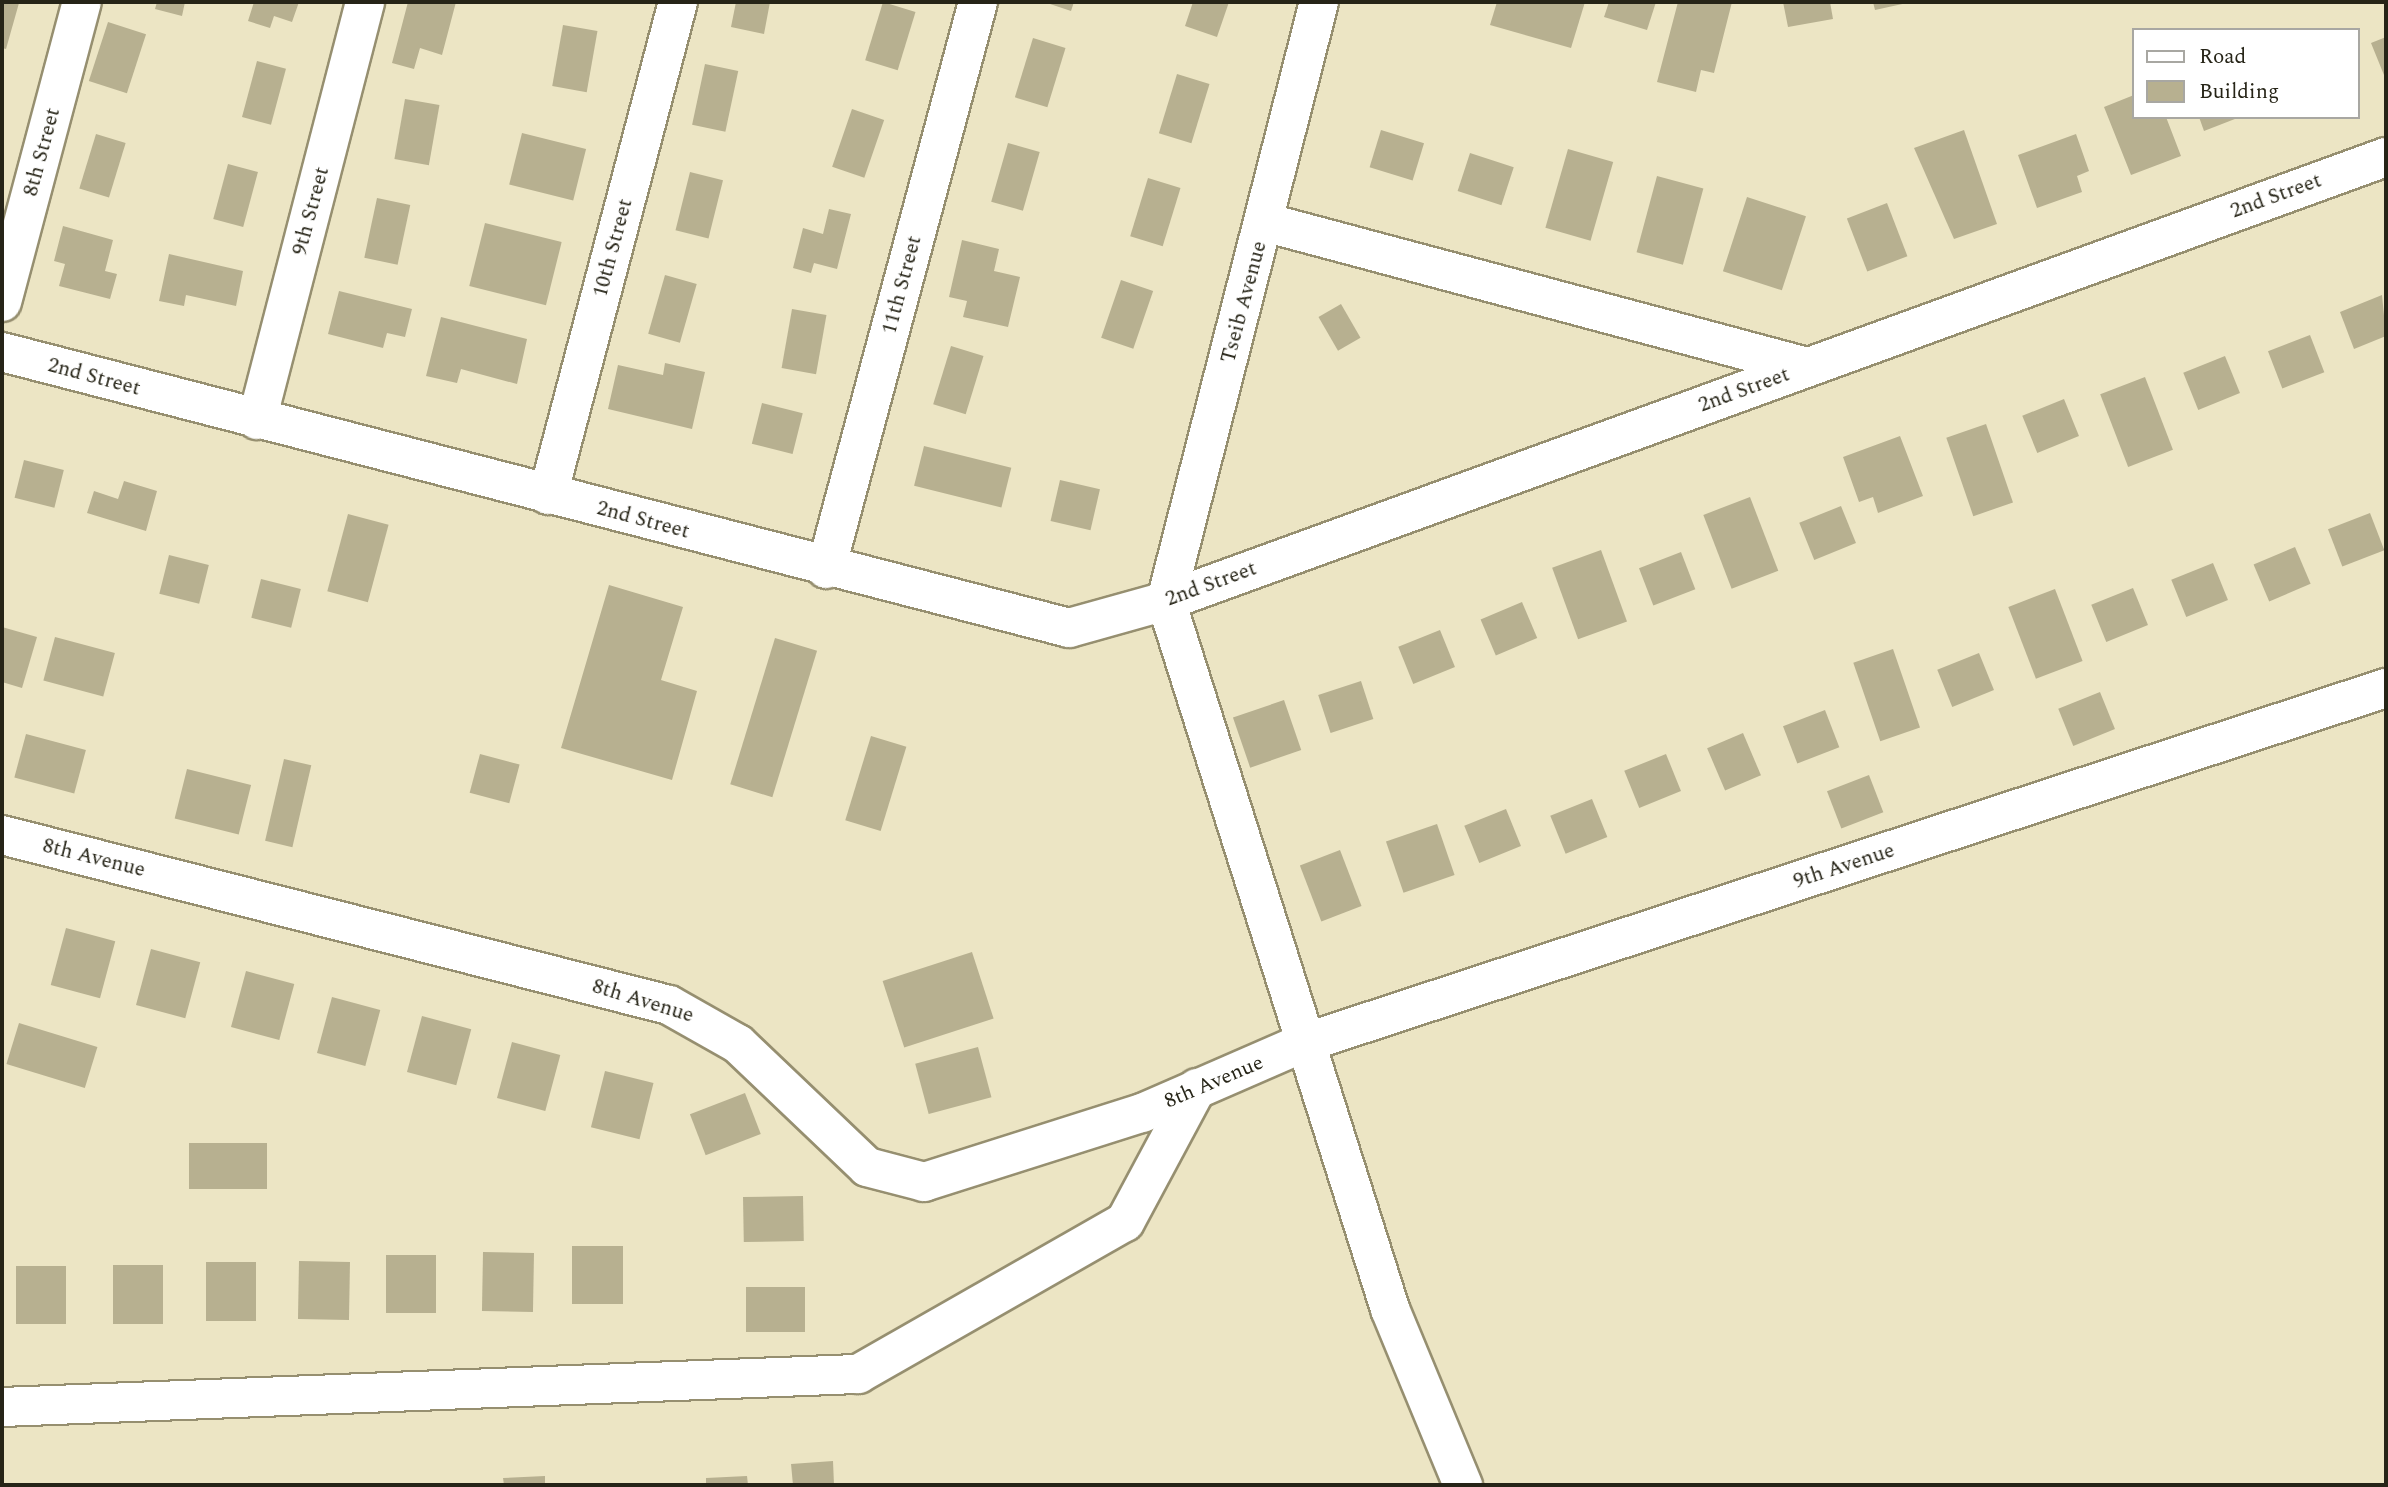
<!DOCTYPE html>
<html>
<head>
<meta charset="utf-8">
<style>
	body { margin:0 }
	#map { position:relative; width:2388px; height:1487px; overflow:hidden; background:#ece5c4; font-family:Spectral,serif }
	div>[style] { position:absolute }
	[style*='--x'] { left:calc(var(--x)*1px); top:calc(var(--y)*1px); width:calc(var(--w)*1px); rotate:calc(var(--a)*1deg) }
	.building>* { inset:0; background:#b7b090; transform-origin:0 0 }
	.roads { filter:drop-shadow(2px 0 #968f70) drop-shadow(-2px 0 #968f70) drop-shadow(0 2px #968f70) drop-shadow(0 -2px #968f70) }
	.minor>* { height:38px; margin:-19px; padding:0 19px; transform-origin:19px; border-radius:19px; background:#fff }
	span { translate:-50% -50%; white-space:nowrap; text-align:center; line-height:1.15; -webkit-text-stroke:5px #fff; paint-order:stroke }
	.street-label { font-size:21px; color:#262417 }
	.frame { position:absolute; inset:0; border:4px solid #262417; pointer-events:none }
	.legend { position:absolute; left:2132px; top:28px; width:228px; height:91px; box-sizing:border-box; background:#fff; border:2px solid #a8a7a2; margin:0; padding:9px 12px; list-style:none; font-size:21px; color:#262417 }
	.legend li { display:flex; align-items:center; gap:14px; height:35px }
	.legend b { width:35px; border:2px solid #a8a7a2 }
</style>
</head>
<body>
<div id="map">
	<div class="building">
		<div style="clip-path:polygon(2px 2px,19px 3px,6px 49px,2px 48px)"></div>
		<div style="clip-path:polygon(157px 2px,185px 2px,182px 16px,155px 9px)"></div>
		<div style="clip-path:polygon(254px 2px,299px 2px,292px 22px,274px 16px,270px 28px,248px 21px)"></div>
		<div style="clip-path:polygon(408px 2px,456px 2px,442px 55px,420px 48px,414px 69px,392px 63px)"></div>
		<div style="clip-path:polygon(736px 2px,770px 2px,764px 34px,731px 27px)"></div>
		<div style="left:883px;top:2px;width:34px;height:61px;rotate:17deg"></div>
		<div style="clip-path:polygon(1044px 2px,1074px 2px,1071px 11px)"></div>
		<div style="clip-path:polygon(1193px 2px,1229px 2px,1217px 37px,1185px 26px)"></div>
		<div style="clip-path:polygon(1497px 2px,1585px 2px,1571px 48px,1490px 25px)"></div>
		<div style="clip-path:polygon(1609px 2px,1656px 2px,1647px 30px,1604px 17px)"></div>
		<div style="clip-path:polygon(1678px 2px,1732px 2px,1714px 73px,1701px 70px,1696px 92px,1657px 82px)"></div>
		<div style="clip-path:polygon(1783px 2px,1830px 2px,1833px 19px,1788px 27px)"></div>
		<div style="clip-path:polygon(1873px 2px,1906px 2px,1907px 3px,1875px 10px)"></div>
		<div style="left:108px;top:22px;width:40px;height:62px;rotate:18deg"></div>
		<div style="left:563px;top:25px;width:35px;height:62px;rotate:10deg"></div>
		<div style="clip-path:polygon(2386px 37px,2386px 80px,2371px 43px)"></div>
		<div style="left:1033px;top:38px;width:34px;height:62px;rotate:17deg"></div>
		<div style="left:257px;top:61px;width:30px;height:58px;rotate:15deg"></div>
		<div style="left:705px;top:64px;width:34px;height:62px;rotate:12deg"></div>
		<div style="left:1177px;top:74px;width:34px;height:62px;rotate:17deg"></div>
		<div style="clip-path:polygon(2134px 95px,2134px 117px,2166px 117px,2181px 156px,2131px 175px,2104px 107px)"></div>
		<div style="left:405px;top:99px;width:35px;height:61px;rotate:10deg"></div>
		<div style="left:852px;top:109px;width:34px;height:61px;rotate:19deg"></div>
		<div style="clip-path:polygon(2199px 117px,2240px 117px,2204px 131px)"></div>
		<div style="left:1381px;top:130px;width:45px;height:39px;rotate:17deg"></div>
		<div style="clip-path:polygon(1964px 130px,1997px 224px,1954px 239px,1914px 148px)"></div>
		<div style="left:522px;top:133px;width:66px;height:53px;rotate:14deg"></div>
		<div style="left:96px;top:134px;width:31px;height:57px;rotate:17deg"></div>
		<div style="clip-path:polygon(2076px 134px,2089px 171px,2077px 176px,2082px 192px,2037px 208px,2018px 155px)"></div>
		<div style="left:1008px;top:143px;width:33px;height:61px;rotate:16deg"></div>
		<div style="left:1568px;top:149px;width:47px;height:82px;rotate:16deg"></div>
		<div style="left:1470px;top:153px;width:46px;height:40px;rotate:18deg"></div>
		<div style="left:228px;top:164px;width:31px;height:57px;rotate:15deg"></div>
		<div style="left:690px;top:172px;width:34px;height:60px;rotate:14deg"></div>
		<div style="left:1657px;top:176px;width:48px;height:79px;rotate:15deg"></div>
		<div style="left:1148px;top:178px;width:34px;height:61px;rotate:17deg"></div>
		<div style="left:1747px;top:197px;width:62px;height:78px;rotate:18deg"></div>
		<div style="left:377px;top:198px;width:34px;height:61px;rotate:12deg"></div>
		<div style="left:1887px;top:203px;width:57px;height:43px;rotate:69deg"></div>
		<div style="clip-path:polygon(829px 209px,851px 214px,837px 269px,814px 263px,811px 273px,793px 268px,803px 228px,823px 234px)"></div>
		<div style="left:485px;top:223px;width:79px;height:65px;rotate:14deg"></div>
		<div style="clip-path:polygon(63px 226px,113px 240px,105px 271px,117px 274px,110px 299px,59px 286px,65px 264px,54px 261px)"></div>
		<div style="clip-path:polygon(962px 240px,999px 249px,994px 271px,1020px 277px,1008px 327px,963px 317px,967px 301px,949px 297px)"></div>
		<div style="clip-path:polygon(169px 254px,243px 271px,236px 306px,186px 295px,184px 306px,159px 301px)"></div>
		<div style="left:665px;top:275px;width:33px;height:61px;rotate:16deg"></div>
		<div style="left:1121px;top:280px;width:34px;height:61px;rotate:19deg"></div>
		<div style="clip-path:polygon(339px 291px,412px 309px,405px 337px,387px 333px,383px 348px,328px 334px)"></div>
		<div style="clip-path:polygon(2382px 295px,2386px 336px,2354px 349px,2340px 312px)"></div>
		<div style="left:1341px;top:304px;width:39px;height:26px;rotate:60deg"></div>
		<div style="left:792px;top:309px;width:35px;height:60px;rotate:10deg"></div>
		<div style="clip-path:polygon(441px 317px,527px 339px,517px 384px,461px 369px,457px 383px,426px 376px)"></div>
		<div style="left:2310px;top:335px;width:40px;height:45px;rotate:69deg"></div>
		<div style="left:951px;top:346px;width:34px;height:61px;rotate:17deg"></div>
		<div style="left:2225px;top:356px;width:40px;height:45px;rotate:68deg"></div>
		<div style="clip-path:polygon(665px 363px,705px 372px,692px 429px,608px 409px,618px 365px,663px 375px)"></div>
		<div style="left:2145px;top:377px;width:78px;height:48px;rotate:69deg"></div>
		<div style="left:2064px;top:399px;width:40px;height:45px;rotate:68deg"></div>
		<div style="left:762px;top:403px;width:42px;height:42px;rotate:14deg"></div>
		<div style="left:1986px;top:424px;width:83px;height:42px;rotate:71deg"></div>
		<div style="clip-path:polygon(1900px 436px,1923px 496px,1878px 513px,1873px 497px,1859px 502px,1843px 457px)"></div>
		<div style="left:924px;top:446px;width:90px;height:41px;rotate:14deg"></div>
		<div style="left:24px;top:460px;width:41px;height:39px;rotate:14deg"></div>
		<div style="left:1060px;top:480px;width:41px;height:42px;rotate:13deg"></div>
		<div style="clip-path:polygon(124px 481px,157px 491px,146px 531px,87px 513px,94px 491px,118px 499px)"></div>
		<div style="left:1750px;top:497px;width:79px;height:50px;rotate:69deg"></div>
		<div style="left:1841px;top:506px;width:40px;height:45px;rotate:68deg"></div>
		<div style="left:2370px;top:513px;width:40px;height:45px;rotate:69deg"></div>
		<div style="left:348px;top:514px;width:42px;height:80px;rotate:15deg"></div>
		<div style="left:2295px;top:547px;width:40px;height:45px;rotate:67deg"></div>
		<div style="left:1601px;top:550px;width:76px;height:52px;rotate:70deg"></div>
		<div style="left:1681px;top:552px;width:40px;height:45px;rotate:69deg"></div>
		<div style="left:169px;top:555px;width:41px;height:40px;rotate:14deg"></div>
		<div style="left:2213px;top:563px;width:40px;height:45px;rotate:68deg"></div>
		<div style="left:261px;top:579px;width:41px;height:40px;rotate:14deg"></div>
		<div style="clip-path:polygon(609px 585px,683px 607px,661px 680px,697px 691px,672px 780px,561px 748px)"></div>
		<div style="left:2133px;top:588px;width:40px;height:45px;rotate:68deg"></div>
		<div style="left:2055px;top:589px;width:77px;height:50px;rotate:69deg"></div>
		<div style="left:1522px;top:602px;width:39px;height:45px;rotate:67deg"></div>
		<div style="clip-path:polygon(2px 627px,37px 637px,22px 688px,2px 682px)"></div>
		<div style="left:1440px;top:630px;width:40px;height:45px;rotate:68deg"></div>
		<div style="left:55px;top:637px;width:62px;height:45px;rotate:15deg"></div>
		<div style="left:775px;top:638px;width:44px;height:153px;rotate:17deg"></div>
		<div style="left:1893px;top:649px;width:83px;height:42px;rotate:71deg"></div>
		<div style="left:1979px;top:653px;width:40px;height:45px;rotate:68deg"></div>
		<div style="left:1361px;top:681px;width:40px;height:45px;rotate:72deg"></div>
		<div style="left:2100px;top:692px;width:40px;height:45px;rotate:68deg"></div>
		<div style="left:1284px;top:700px;width:53px;height:54px;rotate:71deg"></div>
		<div style="left:1825px;top:710px;width:40px;height:45px;rotate:69deg"></div>
		<div style="left:1743px;top:733px;width:46px;height:39px;rotate:67deg"></div>
		<div style="left:26px;top:734px;width:62px;height:45px;rotate:15deg"></div>
		<div style="left:871px;top:736px;width:37px;height:88px;rotate:17deg"></div>
		<div style="left:480px;top:754px;width:41px;height:40px;rotate:15deg"></div>
		<div style="left:1666px;top:754px;width:40px;height:45px;rotate:68deg"></div>
		<div style="left:284px;top:759px;width:28px;height:84px;rotate:13deg"></div>
		<div style="left:187px;top:769px;width:66px;height:51px;rotate:14deg"></div>
		<div style="left:1869px;top:775px;width:40px;height:45px;rotate:69deg"></div>
		<div style="left:1592px;top:799px;width:41px;height:45px;rotate:68deg"></div>
		<div style="left:1506px;top:809px;width:40px;height:45px;rotate:68deg"></div>
		<div style="left:1437px;top:824px;width:54px;height:54px;rotate:71deg"></div>
		<div style="left:1340px;top:850px;width:60px;height:43px;rotate:69deg"></div>
		<div style="left:66px;top:928px;width:51px;height:59px;rotate:15deg"></div>
		<div style="left:151px;top:949px;width:51px;height:58px;rotate:15deg"></div>
		<div style="left:972px;top:952px;width:70px;height:94px;rotate:72deg"></div>
		<div style="left:246px;top:971px;width:50px;height:58px;rotate:15deg"></div>
		<div style="left:332px;top:997px;width:50px;height:58px;rotate:15deg"></div>
		<div style="left:422px;top:1016px;width:51px;height:58px;rotate:15deg"></div>
		<div style="left:19px;top:1023px;width:82px;height:43px;rotate:17deg"></div>
		<div style="left:512px;top:1042px;width:50px;height:58px;rotate:15deg"></div>
		<div style="left:978px;top:1047px;width:52px;height:65px;rotate:75deg"></div>
		<div style="left:605px;top:1071px;width:50px;height:58px;rotate:14deg"></div>
		<div style="left:745px;top:1093px;width:44px;height:59px;rotate:69deg"></div>
		<div style="left:189px;top:1143px;width:78px;height:46px"></div>
		<div style="left:803px;top:1196px;width:45px;height:60px;rotate:89deg"></div>
		<div style="left:572px;top:1246px;width:51px;height:58px"></div>
		<div style="left:483px;top:1252px;width:51px;height:59px;rotate:1deg"></div>
		<div style="left:386px;top:1255px;width:50px;height:58px"></div>
		<div style="left:299px;top:1261px;width:51px;height:58px;rotate:1deg"></div>
		<div style="left:206px;top:1262px;width:50px;height:59px"></div>
		<div style="left:113px;top:1265px;width:50px;height:59px"></div>
		<div style="left:16px;top:1266px;width:50px;height:58px"></div>
		<div style="left:746px;top:1287px;width:59px;height:45px"></div>
		<div style="clip-path:polygon(833px 1461px,834px 1485px,793px 1485px,791px 1464px)"></div>
		<div style="clip-path:polygon(545px 1476px,545px 1485px,504px 1485px,503px 1478px)"></div>
		<div style="clip-path:polygon(747px 1476px,748px 1485px,706px 1485px,706px 1478px)"></div>
	</div>
	<div class="roads">
		<div class="minor">
			<div style="--x:1264;--y:222;--w:562;--a:14.95"></div>
			<div style="--x:2;--y:302;--w:310;--a:-75.1"></div>
			<div style="--x:2;--y:352;--w:1102;--a:14.5"></div>
			<div style="--x:1069;--y:628;--w:101;--a:-15.6"></div>
			<div style="--x:1166;--y:601;--w:1298;--a:-20"></div>
			<div style="--x:257;--y:420;--w:432;--a:-75.5"></div>
			<div style="--x:548;--y:495;--w:510;--a:-75.23"></div>
			<div style="--x:826;--y:569;--w:587;--a:-74.99"></div>
			<div style="--x:1166;--y:601;--w:743;--a:72.44"></div>
			<div style="--x:1390;--y:1309;--w:191;--a:67.5"></div>
			<div style="--x:1166;--y:601;--w:618;--a:-75.67"></div>
			<div style="--x:2;--y:835;--w:688;--a:14.3"></div>
			<div style="--x:669;--y:1005;--w:79;--a:29.5"></div>
			<div style="--x:738;--y:1044;--w:178;--a:43.6"></div>
			<div style="--x:867;--y:1167;--w:59;--a:14.7"></div>
			<div style="--x:924;--y:1182;--w:229;--a:-17.6"></div>
			<div style="--x:1142;--y:1113;--w:173;--a:-23.5"></div>
			<div style="--x:1301;--y:1044;--w:1142;--a:-18.17"></div>
			<div style="--x:2;--y:1407;--w:857;--a:-2.21"></div>
			<div style="--x:858;--y:1374;--w:307;--a:-29.7"></div>
			<div style="--x:1125;--y:1222;--w:152;--a:-61.8"></div>
		</div>
	</div>
	<div class="street-label">
		<span style="left:42px;top:152px;rotate:-75deg">8th Street</span>
		<span style="left:2276px;top:196px;rotate:-20deg">2nd Street</span>
		<span style="left:311px;top:211px;rotate:-75deg">9th Street</span>
		<span style="left:613px;top:248px;rotate:-75deg">10th Street</span>
		<span style="left:902px;top:285px;rotate:-75deg">11th Street</span>
		<span style="left:1244px;top:302px;rotate:-75deg">Tseib Avenue</span>
		<span style="left:94px;top:377px;rotate:15deg">2nd Street</span>
		<span style="left:1744px;top:390px;rotate:-20deg">2nd Street</span>
		<span style="left:643px;top:520px;rotate:15deg">2nd Street</span>
		<span style="left:1211px;top:584px;rotate:-20deg">2nd Street</span>
		<span style="left:94px;top:858px;rotate:14deg">8th Avenue</span>
		<span style="left:1844px;top:866px;rotate:-18deg">9th Avenue</span>
		<span style="left:643px;top:1001px;rotate:17deg">8th Avenue</span>
		<span style="left:1214px;top:1082px;rotate:-23deg">8th Avenue</span>
	</div>
	<div class="frame"></div>
	<ul class="legend">
	<li><b style="height:9px;background:#fff"></b>Road</li>
	<li><b style="height:19px;background:#b7b090"></b>Building</li>
	</ul>
</div>
</body>
</html>
